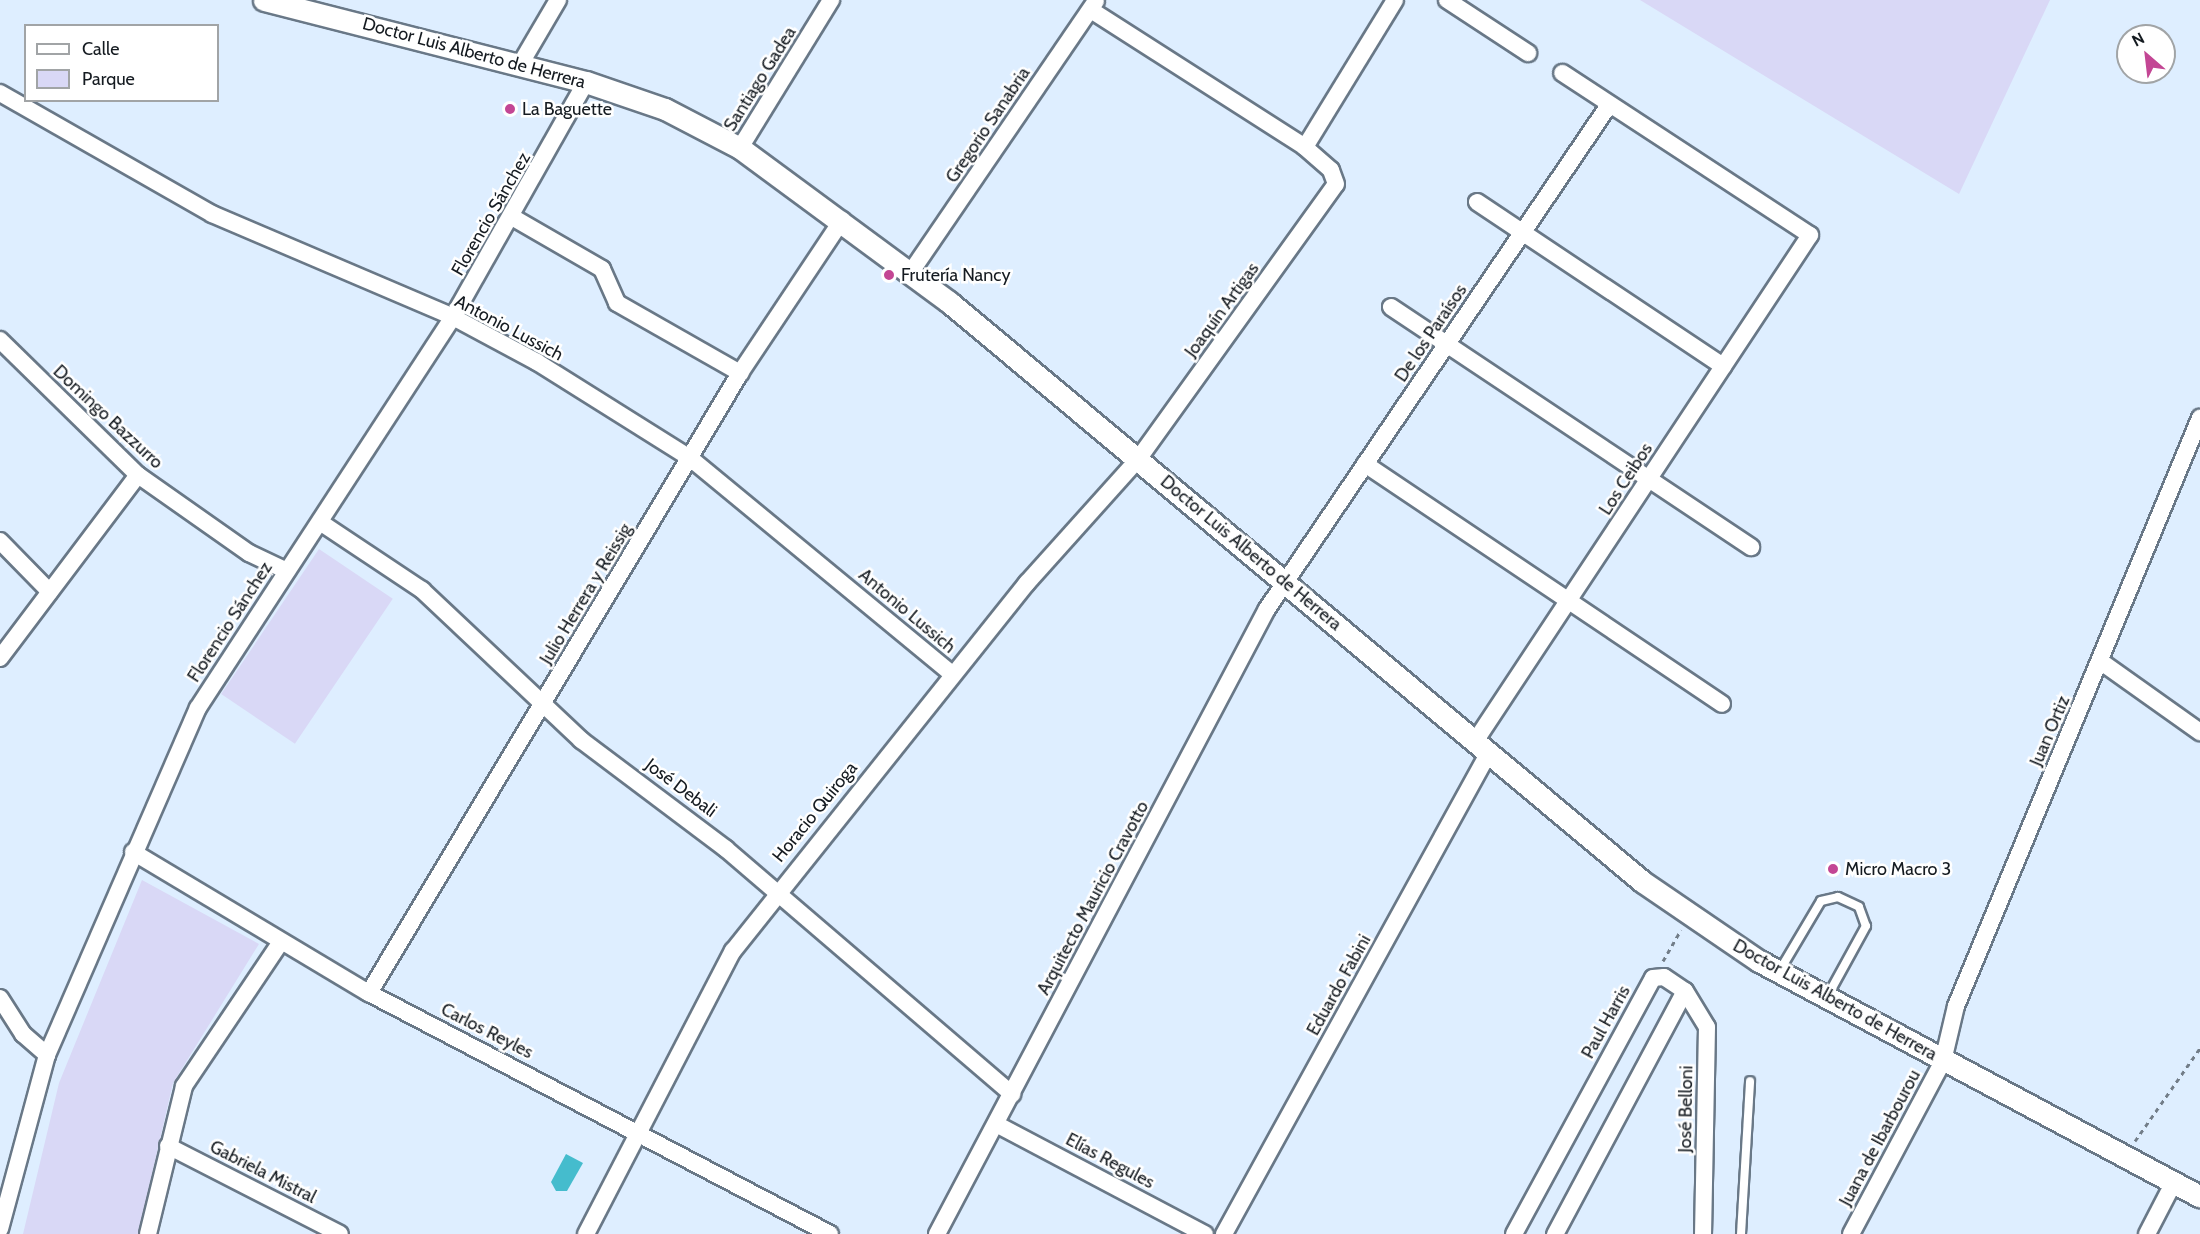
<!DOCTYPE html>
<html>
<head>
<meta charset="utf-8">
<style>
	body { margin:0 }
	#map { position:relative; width:2200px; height:1234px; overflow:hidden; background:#deeeff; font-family:Cabin,sans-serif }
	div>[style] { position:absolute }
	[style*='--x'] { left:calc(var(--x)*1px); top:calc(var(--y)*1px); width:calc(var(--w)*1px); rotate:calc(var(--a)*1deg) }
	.green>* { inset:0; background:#d9d8f6; transform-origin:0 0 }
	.water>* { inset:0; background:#45bccd }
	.path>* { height:3px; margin-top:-1.5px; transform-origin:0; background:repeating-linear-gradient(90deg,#727d88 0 4.5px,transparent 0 9px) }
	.roads { filter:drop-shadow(2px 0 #697887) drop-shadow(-2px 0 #697887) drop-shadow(0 2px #697887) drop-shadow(0 -2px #697887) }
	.service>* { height:8px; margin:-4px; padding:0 4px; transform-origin:4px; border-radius:4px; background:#fff }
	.minor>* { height:16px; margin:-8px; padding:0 8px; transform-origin:8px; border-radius:8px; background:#fff }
	.tertiary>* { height:21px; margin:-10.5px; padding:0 10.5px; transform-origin:10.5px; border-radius:10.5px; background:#fff }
	.dots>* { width:16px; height:16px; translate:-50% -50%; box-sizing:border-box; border:3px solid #fff; border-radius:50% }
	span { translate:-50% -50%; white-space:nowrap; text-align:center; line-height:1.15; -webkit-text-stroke:5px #fff; paint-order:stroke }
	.street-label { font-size:18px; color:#151b21 }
	.poi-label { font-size:18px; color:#151b21 }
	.left { translate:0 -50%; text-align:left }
	.legend { position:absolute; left:24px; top:24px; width:195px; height:78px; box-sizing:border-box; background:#fff; border:2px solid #a1a4a6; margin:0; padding:8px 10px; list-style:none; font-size:18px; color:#151b21 }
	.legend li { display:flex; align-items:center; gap:12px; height:30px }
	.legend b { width:30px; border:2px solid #a1a4a6 }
	.north { position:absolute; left:2116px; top:24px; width:60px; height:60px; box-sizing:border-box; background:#fff; border:2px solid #a1a4a6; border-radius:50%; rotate:332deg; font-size:16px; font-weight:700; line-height:24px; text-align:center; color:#151b21 }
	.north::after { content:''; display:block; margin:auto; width:21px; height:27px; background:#c34694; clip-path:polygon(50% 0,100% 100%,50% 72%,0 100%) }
</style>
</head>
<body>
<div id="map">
	<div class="green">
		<div style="clip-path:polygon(1640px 0,2050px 0,1959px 194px)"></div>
		<div style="left:319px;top:549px;width:89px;height:175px;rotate:34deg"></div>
		<div style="clip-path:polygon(142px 880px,259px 944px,173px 1083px,138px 1234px,23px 1234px,59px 1083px)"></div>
	</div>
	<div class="water">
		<div style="clip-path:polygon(566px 1154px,583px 1163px,567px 1191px,556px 1191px,551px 1182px)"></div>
	</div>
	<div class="path">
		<div style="--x:1663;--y:961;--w:36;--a:-60"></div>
		<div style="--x:2135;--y:1141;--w:113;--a:-55"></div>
	</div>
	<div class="roads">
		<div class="service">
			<div style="--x:1780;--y:970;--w:80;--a:-59.3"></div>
			<div style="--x:1821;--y:901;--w:17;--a:-13"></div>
			<div style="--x:1838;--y:897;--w:23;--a:25"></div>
			<div style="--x:1859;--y:907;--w:20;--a:70"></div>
			<div style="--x:1866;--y:926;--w:81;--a:118.8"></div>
			<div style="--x:1741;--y:1234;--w:153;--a:-86.6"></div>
		</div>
		<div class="minor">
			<div style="--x:1447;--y:0;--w:97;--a:33.2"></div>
			<div style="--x:521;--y:63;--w:73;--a:-59.6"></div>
			<div style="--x:0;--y:93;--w:244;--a:29.7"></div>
			<div style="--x:212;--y:214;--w:262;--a:23.1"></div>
			<div style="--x:453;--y:317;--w:95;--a:28.2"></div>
			<div style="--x:537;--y:362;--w:181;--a:32.1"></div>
			<div style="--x:690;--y:458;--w:340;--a:39.5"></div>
			<div style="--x:1305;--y:147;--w:172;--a:-58.5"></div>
			<div style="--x:740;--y:148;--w:174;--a:-58.4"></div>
			<div style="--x:1477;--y:202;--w:296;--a:33.7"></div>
			<div style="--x:512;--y:217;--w:104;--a:30"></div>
			<div style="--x:602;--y:269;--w:37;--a:66"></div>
			<div style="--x:617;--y:303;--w:142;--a:29.6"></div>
			<div style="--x:911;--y:272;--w:328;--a:-55.7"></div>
			<div style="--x:1391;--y:307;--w:433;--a:33.7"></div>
			<div style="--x:0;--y:340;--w:193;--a:44.4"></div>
			<div style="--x:138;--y:475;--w:136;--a:35.1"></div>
			<div style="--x:249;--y:553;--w:42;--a:25.3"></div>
			<div style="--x:1365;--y:464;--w:430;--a:33.9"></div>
			<div style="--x:320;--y:522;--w:123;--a:33.7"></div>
			<div style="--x:422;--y:590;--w:219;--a:43.3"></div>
			<div style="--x:581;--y:740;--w:181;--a:36.9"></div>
			<div style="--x:726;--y:849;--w:377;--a:40.6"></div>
			<div style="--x:0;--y:541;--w:71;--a:45.6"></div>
			<div style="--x:0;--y:658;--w:229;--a:-53"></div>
			<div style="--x:2100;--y:661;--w:123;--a:35.4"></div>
			<div style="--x:1474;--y:743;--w:609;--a:-56.52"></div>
			<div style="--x:1810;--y:235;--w:296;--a:-146.8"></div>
			<div style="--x:133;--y:852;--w:275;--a:30.9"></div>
			<div style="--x:369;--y:993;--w:520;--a:27.6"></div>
			<div style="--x:1685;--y:991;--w:42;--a:58.6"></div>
			<div style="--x:1707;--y:1027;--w:207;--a:91.1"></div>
			<div style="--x:369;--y:993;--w:723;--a:-59.1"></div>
			<div style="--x:740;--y:373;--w:184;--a:-56.3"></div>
			<div style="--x:0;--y:998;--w:43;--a:57.4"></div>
			<div style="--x:23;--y:1034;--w:32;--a:41"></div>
			<div style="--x:996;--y:1124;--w:236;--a:27.8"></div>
			<div style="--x:168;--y:1146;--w:193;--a:27.1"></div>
			<div style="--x:0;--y:1229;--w:180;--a:-74.9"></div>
			<div style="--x:47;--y:1055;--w:378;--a:-66.5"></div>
			<div style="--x:198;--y:708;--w:467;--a:-56.9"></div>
			<div style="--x:453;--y:317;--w:270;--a:-60.5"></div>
			<div style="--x:148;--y:1234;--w:152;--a:-76.3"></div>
			<div style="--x:184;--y:1086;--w:172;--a:-56.1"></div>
			<div style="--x:586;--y:1234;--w:319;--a:-62.6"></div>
			<div style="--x:733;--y:951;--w:471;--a:-51.4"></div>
			<div style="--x:1027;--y:583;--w:168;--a:-48.1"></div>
			<div style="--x:1139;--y:458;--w:337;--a:-54.3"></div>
			<div style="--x:1336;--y:184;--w:15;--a:-110"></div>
			<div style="--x:1331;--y:170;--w:35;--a:-139"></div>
			<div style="--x:1305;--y:147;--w:254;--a:-147.4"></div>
			<div style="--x:937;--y:1234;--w:707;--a:-62.17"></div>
			<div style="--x:1267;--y:609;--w:609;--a:-55.84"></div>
			<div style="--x:1224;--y:1234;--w:548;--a:-61.19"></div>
			<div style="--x:1514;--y:1234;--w:291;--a:-61.5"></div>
			<div style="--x:1653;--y:978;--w:11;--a:-5"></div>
			<div style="--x:1664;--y:977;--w:25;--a:34"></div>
			<div style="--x:1685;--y:991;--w:276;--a:118.1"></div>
			<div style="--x:1851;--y:1234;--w:196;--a:-62"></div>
			<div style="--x:1943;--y:1061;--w:57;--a:-76.7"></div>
			<div style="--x:1956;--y:1006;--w:637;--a:-67.46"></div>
			<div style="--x:2147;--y:1234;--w:59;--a:-62.6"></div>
		</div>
		<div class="tertiary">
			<div style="--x:264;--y:0;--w:332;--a:14.3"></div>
			<div style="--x:586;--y:82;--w:83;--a:18.9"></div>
			<div style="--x:665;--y:109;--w:85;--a:27.5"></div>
			<div style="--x:740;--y:148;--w:260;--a:36.4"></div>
			<div style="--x:949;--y:302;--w:904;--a:39.89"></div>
			<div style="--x:1643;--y:882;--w:140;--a:34.3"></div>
			<div style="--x:1759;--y:961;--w:500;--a:28.1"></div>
		</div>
	</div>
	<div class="dots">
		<div style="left:510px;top:109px;background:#c34694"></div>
		<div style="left:889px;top:275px;background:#c34694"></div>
		<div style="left:1833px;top:869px;background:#c34694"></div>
	</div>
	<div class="street-label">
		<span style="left:474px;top:53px;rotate:15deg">Doctor Luis Alberto de Herrera</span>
		<span style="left:760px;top:79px;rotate:-58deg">Santiago Gadea</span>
		<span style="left:988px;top:125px;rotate:-56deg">Gregorio Sanabria</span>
		<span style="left:491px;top:214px;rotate:-60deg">Florencio Sánchez</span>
		<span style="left:1222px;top:310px;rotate:-54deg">Joaquín Artigas</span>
		<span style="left:509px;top:328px;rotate:28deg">Antonio Lussich</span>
		<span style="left:1431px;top:333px;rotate:-56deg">De los Paraísos</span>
		<span style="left:108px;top:417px;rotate:43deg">Domingo Bazzurro</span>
		<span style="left:1626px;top:479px;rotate:-57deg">Los Ceibos</span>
		<span style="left:1251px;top:553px;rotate:40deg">Doctor Luis Alberto de Herrera</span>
		<span style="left:586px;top:594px;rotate:-59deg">Julio Herrera y Reissig</span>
		<span style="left:907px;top:611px;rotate:40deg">Antonio Lussich</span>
		<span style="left:230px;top:622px;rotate:-57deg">Florencio Sánchez</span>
		<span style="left:2050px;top:731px;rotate:-67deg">Juan Ortiz</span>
		<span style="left:681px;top:788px;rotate:37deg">José Debali</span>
		<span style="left:815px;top:812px;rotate:-51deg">Horacio Quiroga</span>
		<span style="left:1093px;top:898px;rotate:-62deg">Arquitecto Mauricio Cravotto</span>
		<span style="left:1339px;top:985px;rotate:-61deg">Eduardo Fabini</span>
		<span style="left:1835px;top:1000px;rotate:29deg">Doctor Luis Alberto de Herrera</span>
		<span style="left:1606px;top:1022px;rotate:-61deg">Paul Harris</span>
		<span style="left:487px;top:1031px;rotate:27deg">Carlos Reyles</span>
		<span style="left:1686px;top:1109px;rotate:-89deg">José Belloni</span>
		<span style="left:1880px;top:1138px;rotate:-62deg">Juana de Ibarbourou</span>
		<span style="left:1110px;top:1161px;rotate:28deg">Elías Regules</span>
		<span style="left:263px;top:1172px;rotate:27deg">Gabriela Mistral</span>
	</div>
	<div class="poi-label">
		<span class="left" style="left:522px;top:109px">La Baguette</span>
		<span class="left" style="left:901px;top:275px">Frutería Nancy</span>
		<span class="left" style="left:1845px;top:869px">Micro Macro 3</span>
	</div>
	<ul class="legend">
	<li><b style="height:8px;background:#fff"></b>Calle</li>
	<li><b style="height:16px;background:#d9d8f6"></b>Parque</li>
	</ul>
	<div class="north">N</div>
</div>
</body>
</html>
